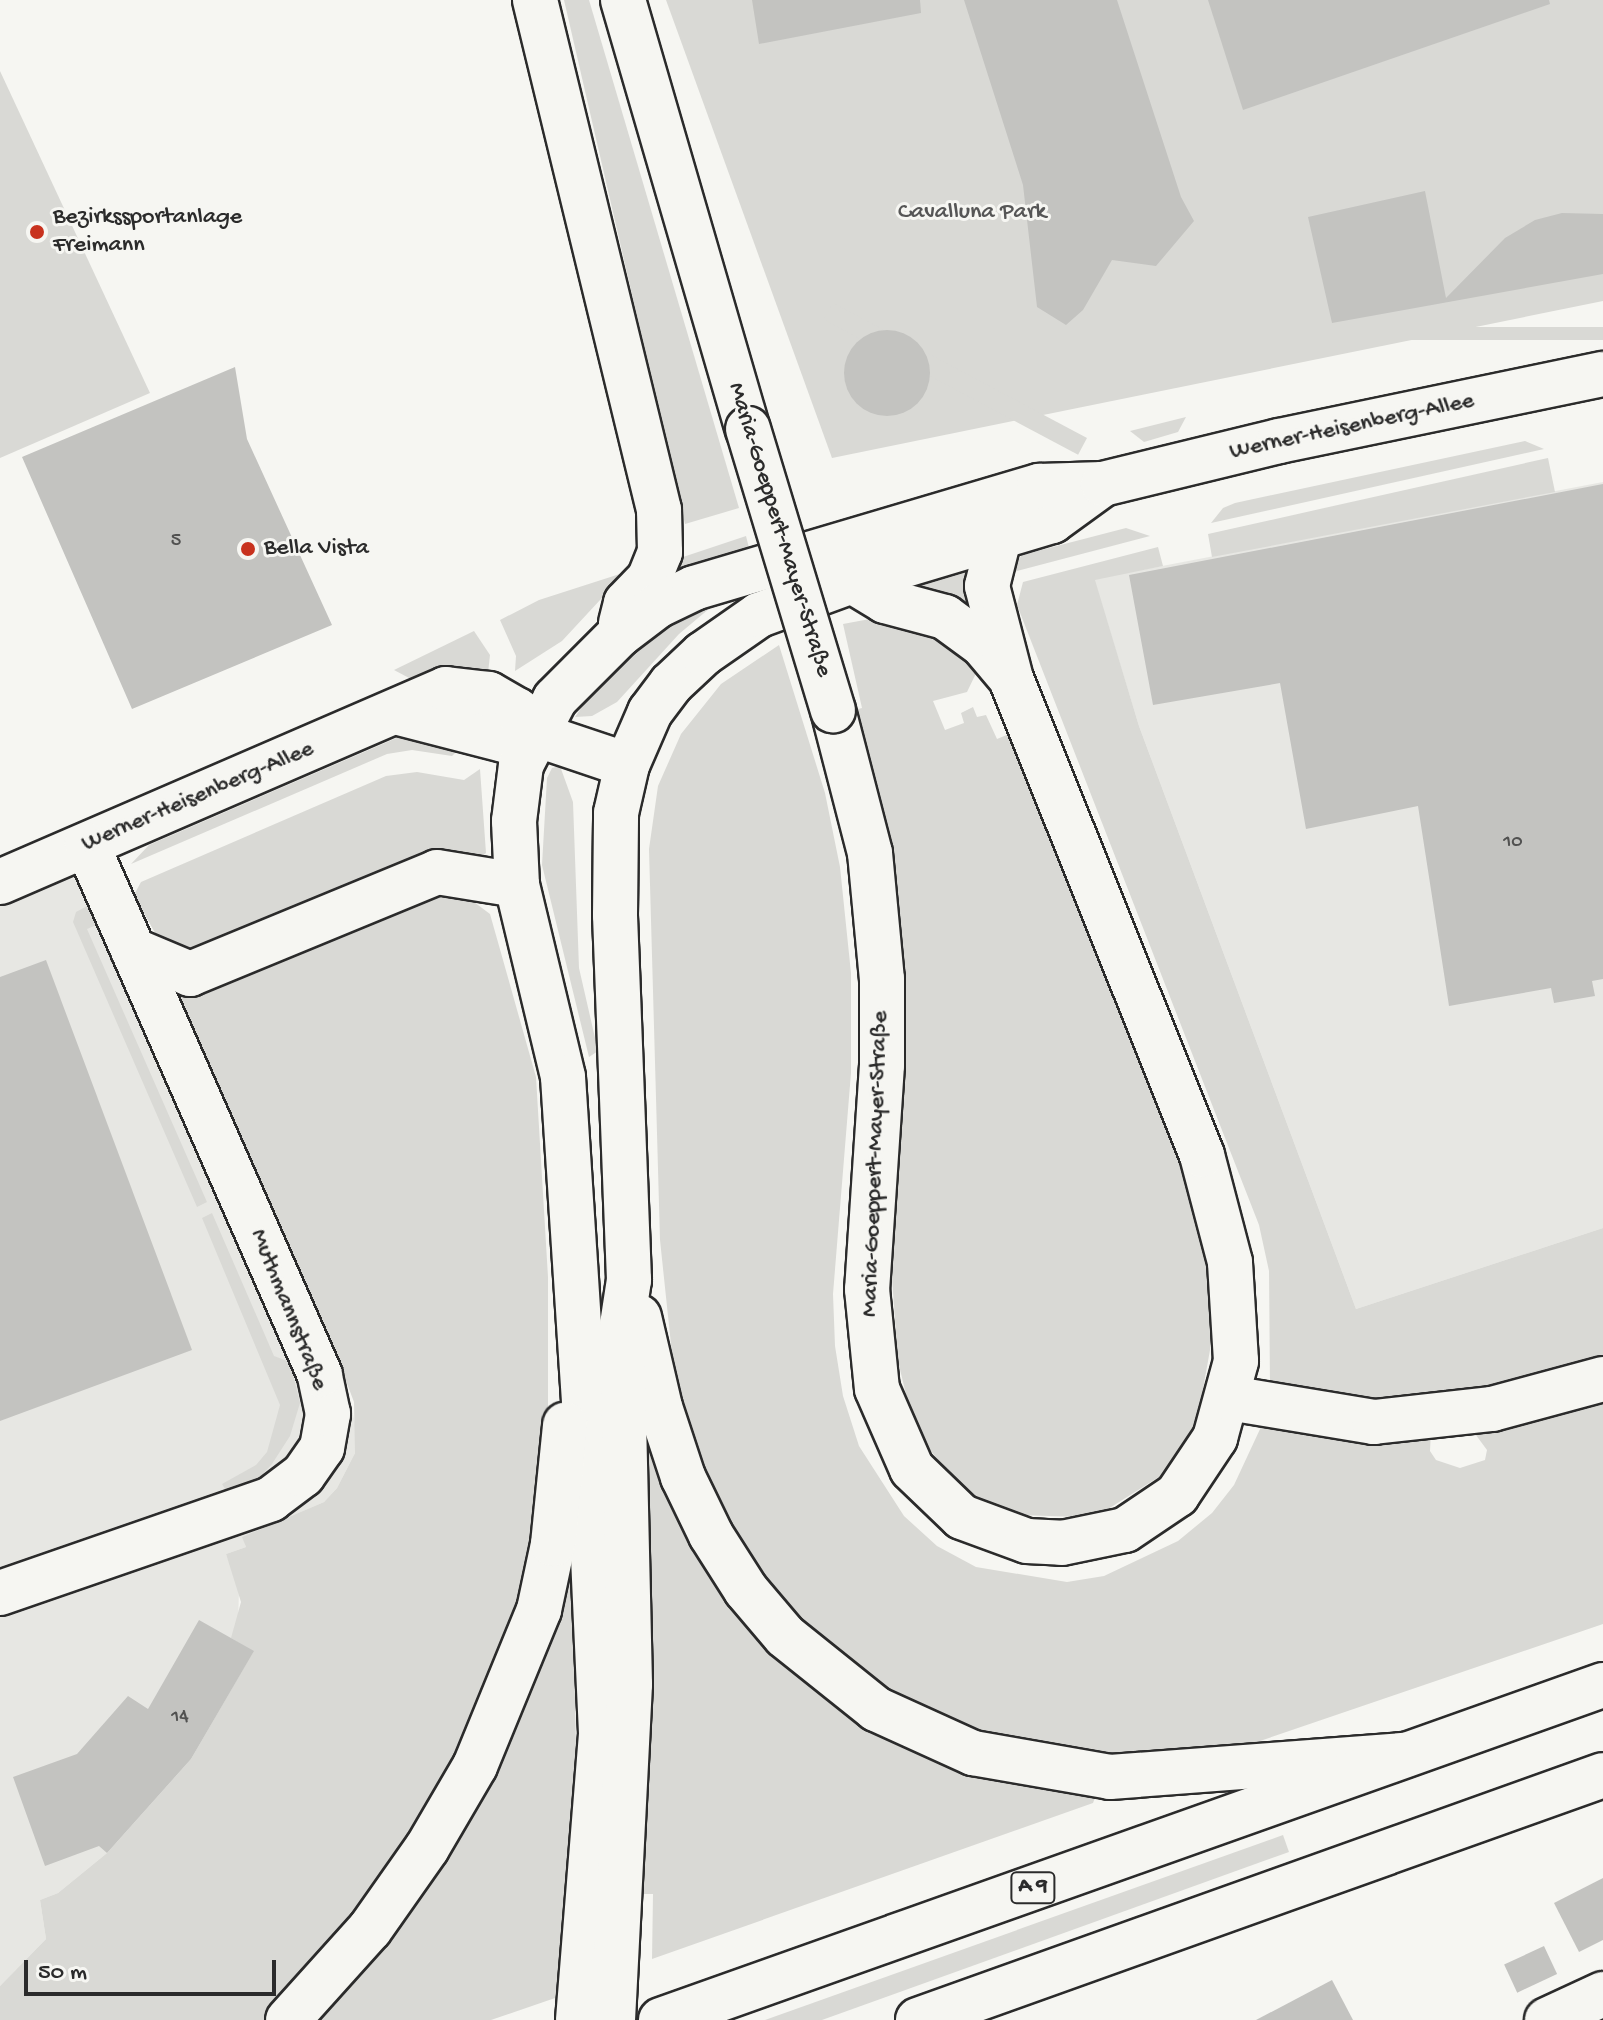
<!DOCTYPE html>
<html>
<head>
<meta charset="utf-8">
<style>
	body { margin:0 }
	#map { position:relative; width:1603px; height:2020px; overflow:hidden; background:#f6f6f2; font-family:"Gochi Hand",sans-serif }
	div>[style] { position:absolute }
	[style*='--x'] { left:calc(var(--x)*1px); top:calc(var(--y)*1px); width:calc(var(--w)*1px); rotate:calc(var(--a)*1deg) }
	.built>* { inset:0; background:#e7e7e3 }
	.green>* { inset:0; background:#d9d9d5; transform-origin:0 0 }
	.building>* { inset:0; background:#c3c3c0; transform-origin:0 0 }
	.round { border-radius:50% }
	.roads { filter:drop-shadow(2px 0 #2b2b2b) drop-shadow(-2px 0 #2b2b2b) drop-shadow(0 2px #2b2b2b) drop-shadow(0 -2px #2b2b2b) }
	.minor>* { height:44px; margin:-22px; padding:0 22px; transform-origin:22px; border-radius:22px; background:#f6f6f2 }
	.highway>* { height:44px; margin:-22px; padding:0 22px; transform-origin:22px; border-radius:22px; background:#f6f6f2 }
	.bridges { filter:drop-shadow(2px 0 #2b2b2b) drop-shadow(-2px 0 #2b2b2b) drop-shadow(0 2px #2b2b2b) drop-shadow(0 -2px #2b2b2b) }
	.minor-bridge>* { height:44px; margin:-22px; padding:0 22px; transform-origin:22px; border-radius:22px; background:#f6f6f2 }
	.dots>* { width:22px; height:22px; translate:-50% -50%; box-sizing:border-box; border:4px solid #f6f6f2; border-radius:50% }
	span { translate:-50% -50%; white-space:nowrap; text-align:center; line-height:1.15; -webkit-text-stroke:6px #f6f6f2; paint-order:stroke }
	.number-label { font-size:20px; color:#515150 }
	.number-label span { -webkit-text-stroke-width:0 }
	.shield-label span { padding:2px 6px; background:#f6f6f2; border:2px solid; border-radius:6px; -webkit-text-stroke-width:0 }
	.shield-label { font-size:22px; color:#2b2b2b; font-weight:700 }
	.park-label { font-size:24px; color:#565656 }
	.poi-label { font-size:24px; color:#2b2b2b }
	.left { translate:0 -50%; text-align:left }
	.street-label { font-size:24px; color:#2b2b2b }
	.scale { position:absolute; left:24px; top:1960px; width:252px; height:36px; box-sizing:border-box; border:4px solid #2b2b2b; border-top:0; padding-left:10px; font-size:24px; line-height:28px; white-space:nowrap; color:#2b2b2b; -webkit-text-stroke:6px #f6f6f2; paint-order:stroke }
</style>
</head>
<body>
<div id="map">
	<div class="built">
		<div style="clip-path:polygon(1603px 482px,1603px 1228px,1356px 1309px,1139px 726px,1094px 579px)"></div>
		<div style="clip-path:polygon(87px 864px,176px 991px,343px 1373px,357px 1431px,355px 1453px,337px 1488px,324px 1502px,243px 1537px,246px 1547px,226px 1554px,239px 1588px,238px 1626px,254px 1651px,191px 1759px,107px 1853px,58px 1893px,40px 1900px,46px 1939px,0 1986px,0 902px)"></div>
	</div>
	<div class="green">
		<div style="clip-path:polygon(564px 0,589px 0,739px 508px,685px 524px)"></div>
		<div style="clip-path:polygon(666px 0,1603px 0,1603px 301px,832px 458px)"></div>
		<div style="clip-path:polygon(0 71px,150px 393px,0 458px)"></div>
		<div style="left:1603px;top:327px;width:13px;height:381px;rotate:90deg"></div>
		<div style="clip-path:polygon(1186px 417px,1178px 432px,1144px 442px,1130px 431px)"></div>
		<div style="left:1087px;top:438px;width:19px;height:288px;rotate:118deg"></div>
		<div style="clip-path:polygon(1525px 441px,1544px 449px,1211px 523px,1223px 508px,1235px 503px)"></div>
		<div style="clip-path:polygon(1548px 458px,1555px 492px,1212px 557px,1208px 534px)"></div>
		<div style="clip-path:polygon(1126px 528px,1150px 536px,1006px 574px,1022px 555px)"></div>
		<div style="clip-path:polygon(746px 536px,749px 548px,676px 578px,671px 561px)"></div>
		<div style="clip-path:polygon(1158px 547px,1163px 566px,1095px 580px,1139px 726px,1356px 1309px,1603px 1228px,1603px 1358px,1481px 1389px,1410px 1399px,1353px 1400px,1270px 1386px,1269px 1271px,1259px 1225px,1017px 605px,1023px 582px)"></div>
		<div style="clip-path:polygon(971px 571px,976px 613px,913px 588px)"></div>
		<div style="clip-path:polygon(626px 572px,562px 641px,515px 671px,516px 656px,500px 620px,539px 600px)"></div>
		<div style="clip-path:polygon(716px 603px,679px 634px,617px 702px,592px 716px,575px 717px,615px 658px,654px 627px)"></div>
		<div style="clip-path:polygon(886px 616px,909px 619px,981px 663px,967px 692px,933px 701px,945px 730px,964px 723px,961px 713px,973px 707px,977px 717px,986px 715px,997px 739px,1014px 732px,1165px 1107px,1200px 1220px,1211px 1282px,1212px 1339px,1199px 1411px,1183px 1449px,1162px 1475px,1108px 1509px,1079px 1517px,1019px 1515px,986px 1505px,958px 1484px,930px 1450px,909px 1407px,898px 1361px,851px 711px,862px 708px,843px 624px)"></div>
		<div style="clip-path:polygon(474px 631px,490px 655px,488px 673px,411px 679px,394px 670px)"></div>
		<div style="clip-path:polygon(779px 645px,825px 793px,840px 867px,851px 973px,851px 1073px,833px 1294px,835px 1346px,843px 1396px,859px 1446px,904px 1516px,937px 1546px,976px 1567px,1067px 1582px,1104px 1576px,1178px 1541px,1212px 1513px,1234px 1485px,1261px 1427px,1268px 1423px,1431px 1430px,1430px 1451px,1436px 1460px,1460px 1468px,1485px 1460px,1487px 1450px,1467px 1423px,1603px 1392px,1603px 1624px,1260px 1741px,1187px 1755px,1112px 1758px,969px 1733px,905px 1704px,808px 1633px,765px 1584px,726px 1529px,701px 1472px,676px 1392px,660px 1240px,649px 849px,658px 786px,681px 734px,721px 684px)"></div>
		<div style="clip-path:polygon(408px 733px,462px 746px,452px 756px,412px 750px,387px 754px,131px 864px,149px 845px)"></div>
		<div style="clip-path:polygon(560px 766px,573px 802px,579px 968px,598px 1051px,589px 1057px,542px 865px,547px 778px,552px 768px)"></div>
		<div style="clip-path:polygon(480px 769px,486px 853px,479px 859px,196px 949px,158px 938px,141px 908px,135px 893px,141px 882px,386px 776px,417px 772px,464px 780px)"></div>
		<div style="clip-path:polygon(427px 892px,466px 896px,490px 914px,536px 1077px,548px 1277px,548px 1407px,547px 1477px,524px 1600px,462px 1756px,355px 1922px,267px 2020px,0 2020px,0 1986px,46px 1939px,40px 1900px,58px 1893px,107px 1853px,191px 1759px,253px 1652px,231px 1638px,241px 1602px,226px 1554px,246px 1547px,242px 1537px,324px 1502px,337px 1488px,355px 1453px,354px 1402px,343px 1373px,176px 991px)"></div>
		<div style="clip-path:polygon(91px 904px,101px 923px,87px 929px,207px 1202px,197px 1207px,73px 922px,76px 912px)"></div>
		<div style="clip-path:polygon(212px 1213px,274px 1356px,290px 1362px,300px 1403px,290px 1436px,272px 1464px,261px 1476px,227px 1492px,222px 1484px,256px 1465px,267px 1452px,280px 1405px,202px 1218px)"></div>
		<div style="clip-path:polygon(644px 1424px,765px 1644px,806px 1683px,846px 1713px,941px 1761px,998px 1781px,1096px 1795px,1093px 1803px,652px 1959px,653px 1894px,639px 1894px)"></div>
		<div style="clip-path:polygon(571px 1504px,578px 1843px,574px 1932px,562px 1932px,558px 1997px,491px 2020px,308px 2020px,369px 1952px)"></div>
		<div style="clip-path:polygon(1283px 1835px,1289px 1852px,822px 2020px,765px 2020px)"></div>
	</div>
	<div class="building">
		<div style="clip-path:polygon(752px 0,920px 0,921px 13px,759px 44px)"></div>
		<div style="clip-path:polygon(964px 0,1117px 0,1181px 197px,1194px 221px,1156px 266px,1112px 260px,1083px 310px,1066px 325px,1037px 307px,1023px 185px)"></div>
		<div style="clip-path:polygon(1208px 0,1549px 0,1550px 4px,1243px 110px)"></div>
		<div style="clip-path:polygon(1425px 191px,1446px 298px,1505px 238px,1535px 220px,1562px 213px,1603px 214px,1603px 274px,1332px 323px,1308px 217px)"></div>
		<div class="round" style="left:844px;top:330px;width:86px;height:86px"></div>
		<div style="clip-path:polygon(235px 367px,247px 439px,332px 625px,132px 709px,22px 457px)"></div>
		<div style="clip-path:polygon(1603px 484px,1603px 979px,1592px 981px,1595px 996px,1554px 1003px,1551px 988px,1449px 1006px,1418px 806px,1306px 829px,1280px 683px,1153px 705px,1129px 575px)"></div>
		<div style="clip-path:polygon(46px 960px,192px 1350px,0 1421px,0 977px)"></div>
		<div style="clip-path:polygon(199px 1620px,254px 1651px,191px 1759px,107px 1853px,99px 1846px,45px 1866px,13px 1777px,77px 1754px,128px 1696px,148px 1709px)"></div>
		<div style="clip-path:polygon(1603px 1878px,1603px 1940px,1579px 1952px,1554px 1903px)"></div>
		<div style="left:1544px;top:1946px;width:31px;height:44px;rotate:65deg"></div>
		<div style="clip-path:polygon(1332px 1980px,1353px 2020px,1256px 2020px)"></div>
	</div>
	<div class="roads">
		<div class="minor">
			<div style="--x:535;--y:0;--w:525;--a:76.33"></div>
			<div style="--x:659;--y:510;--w:42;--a:88.6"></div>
			<div style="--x:660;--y:552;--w:29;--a:112"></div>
			<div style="--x:649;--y:579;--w:33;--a:134"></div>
			<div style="--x:626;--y:603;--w:21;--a:104"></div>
			<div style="--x:623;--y:0;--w:447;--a:73.8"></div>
			<div style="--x:852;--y:581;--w:39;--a:31"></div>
			<div style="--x:885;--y:601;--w:62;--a:14.9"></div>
			<div style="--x:945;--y:617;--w:47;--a:36.4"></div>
			<div style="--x:983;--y:645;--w:38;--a:50"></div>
			<div style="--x:833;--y:710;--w:148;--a:75.5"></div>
			<div style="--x:870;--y:853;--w:127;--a:84.6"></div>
			<div style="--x:882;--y:979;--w:86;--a:90"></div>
			<div style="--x:882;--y:1065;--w:225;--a:93.8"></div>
			<div style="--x:867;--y:1289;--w:100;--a:84.3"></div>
			<div style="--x:877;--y:1389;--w:87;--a:66.4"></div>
			<div style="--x:912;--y:1469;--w:69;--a:43.8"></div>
			<div style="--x:962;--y:1517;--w:69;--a:20.3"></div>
			<div style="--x:1027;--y:1541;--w:35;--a:3"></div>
			<div style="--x:1062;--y:1543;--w:64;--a:-11.7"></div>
			<div style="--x:1125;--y:1530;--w:63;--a:-33.9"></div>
			<div style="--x:1177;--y:1495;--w:69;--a:-56.3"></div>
			<div style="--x:1215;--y:1438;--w:80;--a:-74.7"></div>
			<div style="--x:1236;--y:1361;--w:99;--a:-93.5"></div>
			<div style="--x:1230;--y:1262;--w:111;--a:-104.7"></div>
			<div style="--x:1202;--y:1155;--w:513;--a:-111.86"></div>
			<div style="--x:1011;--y:679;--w:96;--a:-104.5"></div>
			<div style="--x:987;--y:586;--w:49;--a:-76"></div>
			<div style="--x:395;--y:712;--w:113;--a:14.4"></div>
			<div style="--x:504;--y:740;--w:32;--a:-11"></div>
			<div style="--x:535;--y:734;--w:97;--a:18.6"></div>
			<div style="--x:627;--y:765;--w:58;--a:-66.5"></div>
			<div style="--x:650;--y:712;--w:35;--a:-53"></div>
			<div style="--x:671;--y:684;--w:44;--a:-43.2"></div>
			<div style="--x:703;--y:654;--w:68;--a:-34.9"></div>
			<div style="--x:759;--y:615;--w:99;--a:-20.1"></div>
			<div style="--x:852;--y:581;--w:209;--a:-16.7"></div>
			<div style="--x:1052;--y:521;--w:63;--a:-36"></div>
			<div style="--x:0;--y:882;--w:486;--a:-23.4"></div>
			<div style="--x:446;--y:689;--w:43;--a:6.6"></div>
			<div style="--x:489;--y:694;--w:32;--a:30"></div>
			<div style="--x:517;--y:710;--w:30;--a:53"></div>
			<div style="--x:133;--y:950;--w:62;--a:22.8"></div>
			<div style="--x:190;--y:974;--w:267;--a:-22.4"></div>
			<div style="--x:437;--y:872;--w:81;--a:9.2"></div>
			<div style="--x:517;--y:885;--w:64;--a:-92.7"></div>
			<div style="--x:514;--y:821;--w:56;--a:-82.9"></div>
			<div style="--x:521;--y:765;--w:74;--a:-62.7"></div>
			<div style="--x:555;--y:699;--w:91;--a:-45"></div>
			<div style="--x:619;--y:635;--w:48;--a:-37.3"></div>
			<div style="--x:657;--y:606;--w:41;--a:-25.9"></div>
			<div style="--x:694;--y:588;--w:360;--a:-16.5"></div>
			<div style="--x:1039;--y:486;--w:64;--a:-1.8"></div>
			<div style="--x:1103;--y:484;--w:181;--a:-13.7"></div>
			<div style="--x:1279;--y:441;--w:331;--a:-11.7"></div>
			<div style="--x:1229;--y:1398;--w:147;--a:9.4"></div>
			<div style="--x:1374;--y:1422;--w:119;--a:-6.3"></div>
			<div style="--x:1492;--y:1409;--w:115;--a:-15.1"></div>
			<div style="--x:0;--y:1593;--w:287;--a:-19.1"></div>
			<div style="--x:271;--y:1499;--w:40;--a:-37"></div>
			<div style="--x:303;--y:1475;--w:33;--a:-55"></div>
			<div style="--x:322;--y:1448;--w:35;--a:-80"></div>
			<div style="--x:328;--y:1414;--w:40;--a:-102"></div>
			<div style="--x:320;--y:1375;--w:579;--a:-113.73"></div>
			<div style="--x:1547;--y:2020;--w:62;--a:-24.9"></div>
		</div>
		<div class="highway">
			<div style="--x:517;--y:885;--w:197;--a:76.5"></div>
			<div style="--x:563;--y:1077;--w:415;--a:86.3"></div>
			<div style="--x:590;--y:1491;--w:243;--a:87.4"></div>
			<div style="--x:601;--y:1734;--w:287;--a:94.6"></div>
			<div style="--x:639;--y:1317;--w:92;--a:76.9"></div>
			<div style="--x:660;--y:1407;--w:74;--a:71.8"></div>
			<div style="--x:683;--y:1477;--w:64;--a:64.2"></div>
			<div style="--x:711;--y:1535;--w:65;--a:57.5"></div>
			<div style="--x:746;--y:1590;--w:60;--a:49.7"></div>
			<div style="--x:785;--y:1636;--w:117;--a:38.7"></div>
			<div style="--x:876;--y:1709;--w:107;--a:24.4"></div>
			<div style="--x:973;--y:1753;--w:139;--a:9.9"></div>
			<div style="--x:1110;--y:1777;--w:296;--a:-4.3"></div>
			<div style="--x:288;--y:2020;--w:122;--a:-48"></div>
			<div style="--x:370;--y:1929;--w:99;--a:-54.9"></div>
			<div style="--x:427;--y:1848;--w:95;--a:-59.7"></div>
			<div style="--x:475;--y:1766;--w:169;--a:-67.7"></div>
			<div style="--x:539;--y:1610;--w:67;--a:-78"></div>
			<div style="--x:553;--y:1544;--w:120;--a:-84.2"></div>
			<div style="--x:613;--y:2020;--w:336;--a:-87.1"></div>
			<div style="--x:630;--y:1684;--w:359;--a:-91.3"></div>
			<div style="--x:622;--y:1325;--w:46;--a:-81.2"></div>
			<div style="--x:629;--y:1280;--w:365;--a:-92.2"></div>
			<div style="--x:615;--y:915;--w:102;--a:-89.4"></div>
			<div style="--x:616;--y:813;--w:49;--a:-77.1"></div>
			<div style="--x:661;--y:2020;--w:1000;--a:-19.58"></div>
			<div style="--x:918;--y:2020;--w:727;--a:-19.68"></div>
		</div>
	</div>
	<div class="bridges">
		<div class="minor-bridge">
			<div style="--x:748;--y:429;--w:294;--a:73.2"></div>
		</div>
	</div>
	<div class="dots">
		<div style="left:37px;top:232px;background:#c8321e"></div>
		<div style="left:248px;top:549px;background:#c8321e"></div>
	</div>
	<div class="number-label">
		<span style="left:176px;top:541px">5</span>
		<span style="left:1513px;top:842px">10</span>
		<span style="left:180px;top:1717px">14</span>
	</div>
	<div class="shield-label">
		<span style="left:1033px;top:1888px">A 9</span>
	</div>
	<div class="park-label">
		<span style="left:972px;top:213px">Cavalluna Park</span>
	</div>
	<div class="poi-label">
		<span class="left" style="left:53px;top:232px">Bezirkssportanlage<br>Freimann</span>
		<span class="left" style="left:264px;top:549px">Bella Vista</span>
	</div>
	<div class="street-label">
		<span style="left:1352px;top:427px;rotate:-12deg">Werner-Heisenberg-Allee</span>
		<span style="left:779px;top:530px;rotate:73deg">Maria-Goeppert-Mayer-Straße</span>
		<span style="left:198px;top:797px;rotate:-23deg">Werner-Heisenberg-Allee</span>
		<span style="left:876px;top:1164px;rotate:-88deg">Maria-Goeppert-Mayer-Straße</span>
		<span style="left:288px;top:1310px;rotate:68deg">Muthmannstraße</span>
	</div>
	<div class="scale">50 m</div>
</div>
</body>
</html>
